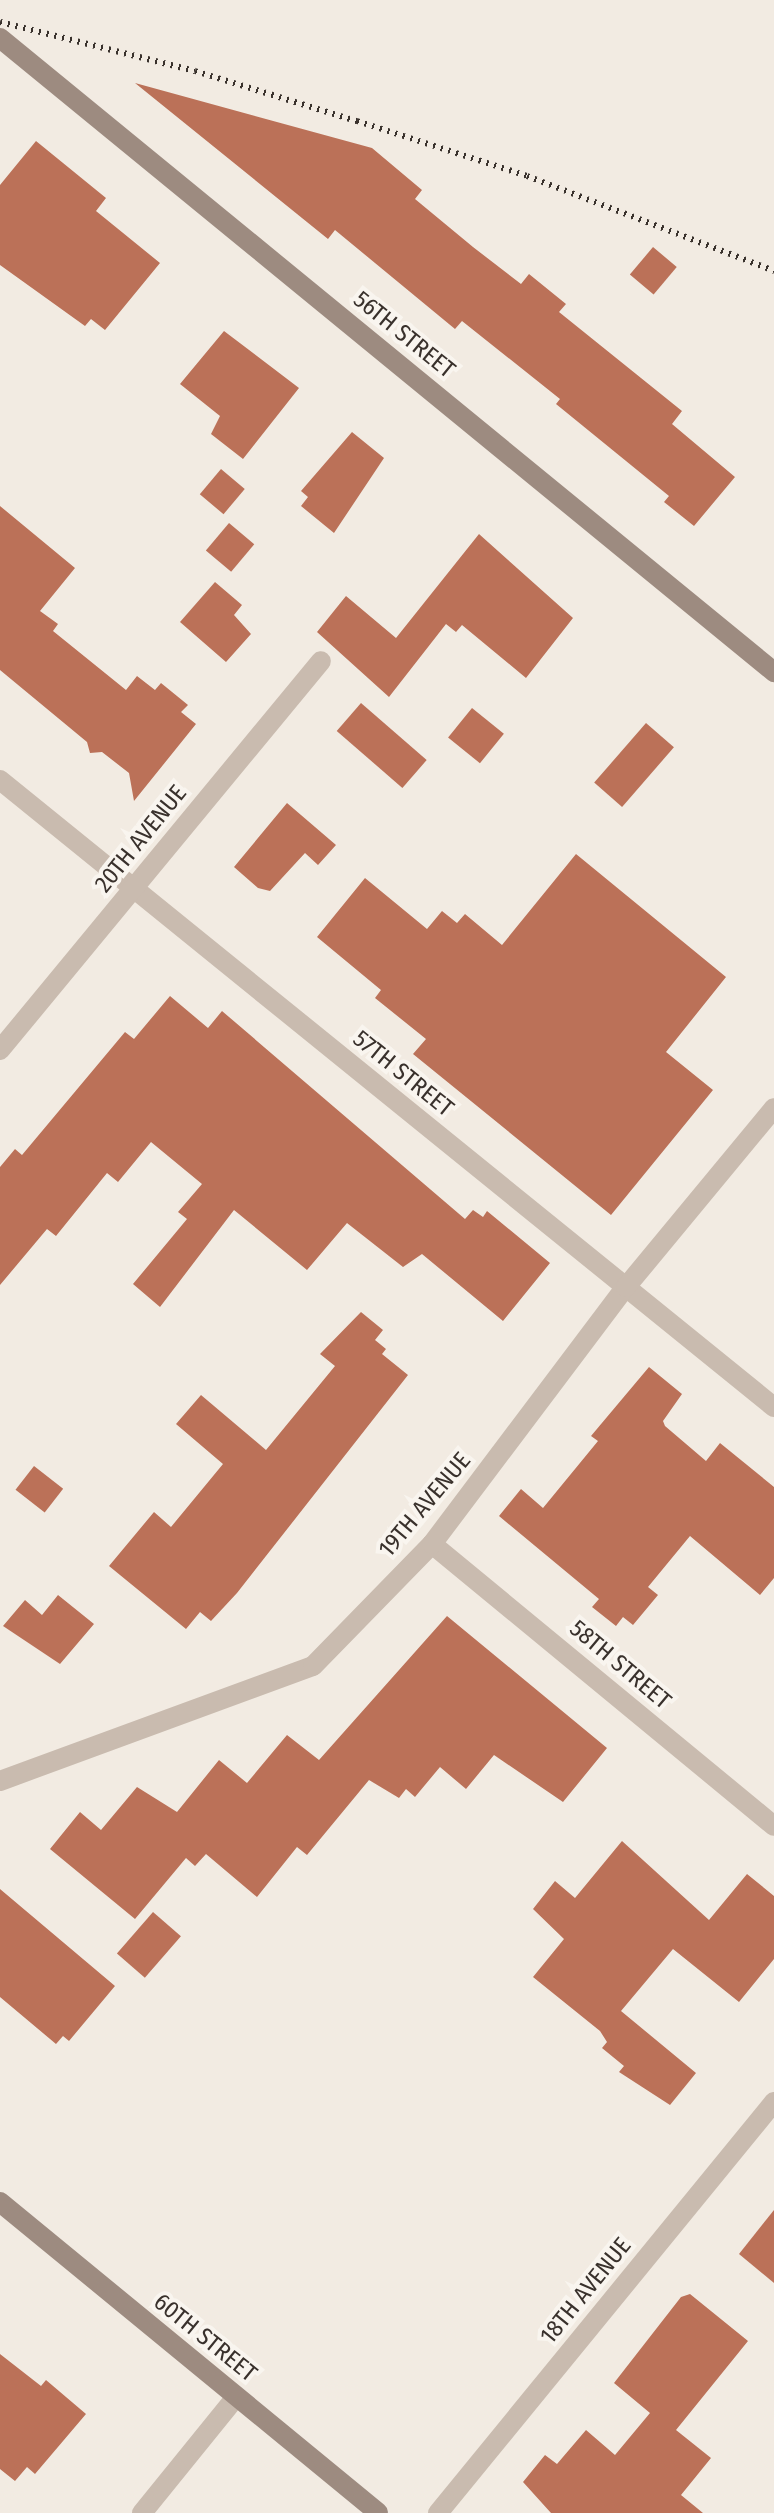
<!DOCTYPE html>
<html>
<head>
<meta charset="utf-8">
<style>
	body { margin:0 }
	#map { position:relative; width:774px; height:2513px; overflow:hidden; background:#f2ebe2; font-family:"Fira Sans Condensed",sans-serif }
	div>[style] { position:absolute }
	[style*='--x'] { left:calc(var(--x)*1px); top:calc(var(--y)*1px); width:calc(var(--w)*1px); rotate:calc(var(--a)*1deg) }
	.building>* { inset:0; background:#bb7158; transform-origin:0 0 }
	.street>* { height:20px; margin:-10px; padding:0 10px; transform-origin:10px; border-radius:10px; background:#c9bbaf }
	.secondary>* { height:20px; margin:-10px; padding:0 10px; transform-origin:10px; border-radius:10px; background:#9d8b80 }
	.rail>* { height:6px; margin-top:-3px; transform-origin:0; background:repeating-linear-gradient(90deg,#39312c 0 2px,transparent 0 8px) }
	span { translate:-50% -50%; white-space:nowrap; text-align:center; line-height:1.15; -webkit-text-stroke:8px #f9f5ef; paint-order:stroke }
	.street-label { font-size:24px; color:#39312c }
</style>
</head>
<body>
<div id="map">
	<div class="building">
		<div style="clip-path:polygon(135px 83px,372px 148px,422px 190px,415px 199px,473px 247px,521px 284px,529px 274px,566px 304px,559px 312px,682px 411px,672px 424px,735px 477px,694px 526px,664px 502px,669px 496px,556px 404px,560px 399px,462px 321px,455px 329px,335px 230px,328px 239px)"></div>
		<div style="clip-path:polygon(36px 141px,106px 198px,96px 211px,160px 263px,105px 330px,91px 319px,85px 326px,0 265px,0 185px)"></div>
		<div style="left:653px;top:247px;width:31px;height:36px;rotate:40deg"></div>
		<div style="clip-path:polygon(224px 331px,299px 388px,243px 459px,211px 434px,220px 416px,180px 384px)"></div>
		<div style="clip-path:polygon(352px 432px,384px 458px,334px 533px,301px 506px,308px 497px,301px 491px)"></div>
		<div style="left:221px;top:469px;width:31px;height:33px;rotate:40deg"></div>
		<div style="clip-path:polygon(0 506px,75px 568px,40px 611px,58px 624px,53px 631px,126px 690px,137px 676px,155px 690px,161px 683px,188px 705px,181px 712px,196px 724px,134px 801px,129px 773px,102px 752px,90px 753px,87px 742px,0 670px)"></div>
		<div style="left:229px;top:523px;width:33px;height:36px;rotate:40deg"></div>
		<div style="clip-path:polygon(479px 534px,573px 618px,526px 678px,462px 625px,456px 632px,446px 624px,389px 697px,317px 632px,346px 596px,396px 638px)"></div>
		<div style="clip-path:polygon(215px 582px,242px 605px,234px 615px,251px 634px,226px 662px,180px 622px)"></div>
		<div style="left:361px;top:703px;width:87px;height:37px;rotate:41deg"></div>
		<div style="left:472px;top:708px;width:41px;height:38px;rotate:39deg"></div>
		<div style="left:646px;top:723px;width:37px;height:79px;rotate:41deg"></div>
		<div style="clip-path:polygon(287px 803px,336px 845px,318px 865px,305px 853px,270px 891px,258px 888px,234px 867px)"></div>
		<div style="clip-path:polygon(576px 854px,726px 977px,666px 1052px,713px 1090px,611px 1215px,413px 1054px,426px 1039px,375px 998px,381px 990px,317px 937px,365px 878px,427px 929px,442px 911px,457px 923px,465px 914px,502px 945px)"></div>
		<div style="clip-path:polygon(170px 996px,208px 1028px,222px 1011px,465px 1219px,473px 1210px,483px 1217px,487px 1211px,550px 1263px,503px 1321px,422px 1254px,403px 1267px,347px 1223px,307px 1270px,234px 1210px,160px 1307px,133px 1284px,187px 1219px,178px 1212px,202px 1184px,151px 1142px,118px 1182px,107px 1173px,56px 1236px,47px 1229px,0 1285px,0 1167px,15px 1149px,22px 1155px,125px 1032px,134px 1039px)"></div>
		<div style="clip-path:polygon(361px 1312px,383px 1330px,375px 1340px,386px 1349px,382px 1354px,408px 1375px,237px 1593px,211px 1621px,200px 1612px,186px 1629px,109px 1566px,154px 1512px,171px 1527px,223px 1464px,176px 1424px,201px 1395px,266px 1450px,335px 1366px,320px 1354px)"></div>
		<div style="clip-path:polygon(649px 1367px,682px 1394px,663px 1421px,665px 1426px,706px 1461px,720px 1443px,774px 1487px,774px 1578px,760px 1595px,690px 1536px,648px 1587px,658px 1595px,633px 1625px,623px 1617px,616px 1626px,592px 1607px,599px 1599px,499px 1516px,521px 1489px,543px 1508px,598px 1441px,591px 1436px)"></div>
		<div style="left:34px;top:1466px;width:37px;height:30px;rotate:38deg"></div>
		<div style="clip-path:polygon(58px 1595px,94px 1624px,60px 1664px,3px 1626px,25px 1600px,42px 1615px)"></div>
		<div style="clip-path:polygon(447px 1616px,607px 1748px,563px 1802px,494px 1755px,466px 1789px,440px 1767px,415px 1797px,406px 1789px,399px 1798px,369px 1780px,307px 1855px,297px 1847px,257px 1897px,206px 1854px,195px 1866px,186px 1858px,135px 1919px,50px 1849px,80px 1812px,101px 1830px,137px 1787px,177px 1812px,219px 1760px,247px 1783px,287px 1735px,319px 1760px)"></div>
		<div style="clip-path:polygon(622px 1841px,709px 1920px,747px 1874px,774px 1896px,774px 1959px,739px 2002px,673px 1949px,621px 2011px,696px 2073px,670px 2105px,619px 2072px,624px 2066px,602px 2048px,607px 2042px,600px 2031px,533px 1977px,564px 1939px,533px 1909px,555px 1881px,575px 1898px)"></div>
		<div style="clip-path:polygon(0 1889px,115px 1986px,69px 2041px,63px 2036px,56px 2044px,0 1997px)"></div>
		<div style="left:153px;top:1912px;width:37px;height:55px;rotate:41deg"></div>
		<div style="clip-path:polygon(774px 2210px,774px 2283px,739px 2254px)"></div>
		<div style="clip-path:polygon(690px 2294px,748px 2341px,676px 2430px,711px 2458px,681px 2495px,703px 2513px,551px 2513px,523px 2482px,545px 2455px,557px 2464px,586px 2430px,615px 2455px,650px 2413px,614px 2383px,681px 2297px)"></div>
		<div style="clip-path:polygon(0 2354px,41px 2386px,46px 2380px,86px 2414px,35px 2474px,27px 2467px,15px 2481px,0 2469px)"></div>
	</div>
	<div class="street">
		<div style="--x:0;--y:780;--w:996;--a:39.01"></div>
		<div style="--x:0;--y:1050;--w:504;--a:-50.47"></div>
		<div style="--x:432;--y:1544;--w:443;--a:39.5"></div>
		<div style="--x:0;--y:1781;--w:333;--a:-20.2"></div>
		<div style="--x:313;--y:1666;--w:170;--a:-45.7"></div>
		<div style="--x:432;--y:1544;--w:322;--a:-53"></div>
		<div style="--x:626;--y:1287;--w:232;--a:-50.4"></div>
		<div style="--x:142;--y:2513;--w:149;--a:-51"></div>
		<div style="--x:438;--y:2513;--w:531;--a:-50.73"></div>
	</div>
	<div class="secondary">
		<div style="--x:0;--y:38;--w:1001;--a:39.32"></div>
		<div style="--x:0;--y:2202;--w:489;--a:39.4"></div>
	</div>
	<div class="rail">
		<div style="--x:0;--y:22;--w:201;--a:14.1"></div>
		<div style="--x:195;--y:71;--w:170;--a:17.2"></div>
		<div style="--x:357;--y:121;--w:179;--a:17.9"></div>
		<div style="--x:527;--y:176;--w:265;--a:21"></div>
	</div>
	<div class="street-label">
		<span style="left:404px;top:335px;rotate:39deg">56TH STREET</span>
		<span style="left:141px;top:839px;rotate:-51deg">20TH AVENUE</span>
		<span style="left:403px;top:1074px;rotate:39deg">57TH STREET</span>
		<span style="left:425px;top:1505px;rotate:-50deg">19TH AVENUE</span>
		<span style="left:620px;top:1665px;rotate:40deg">58TH STREET</span>
		<span style="left:586px;top:2291px;rotate:-51deg">18TH AVENUE</span>
		<span style="left:205px;top:2338px;rotate:39deg">60TH STREET</span>
	</div>
</div>
</body>
</html>
